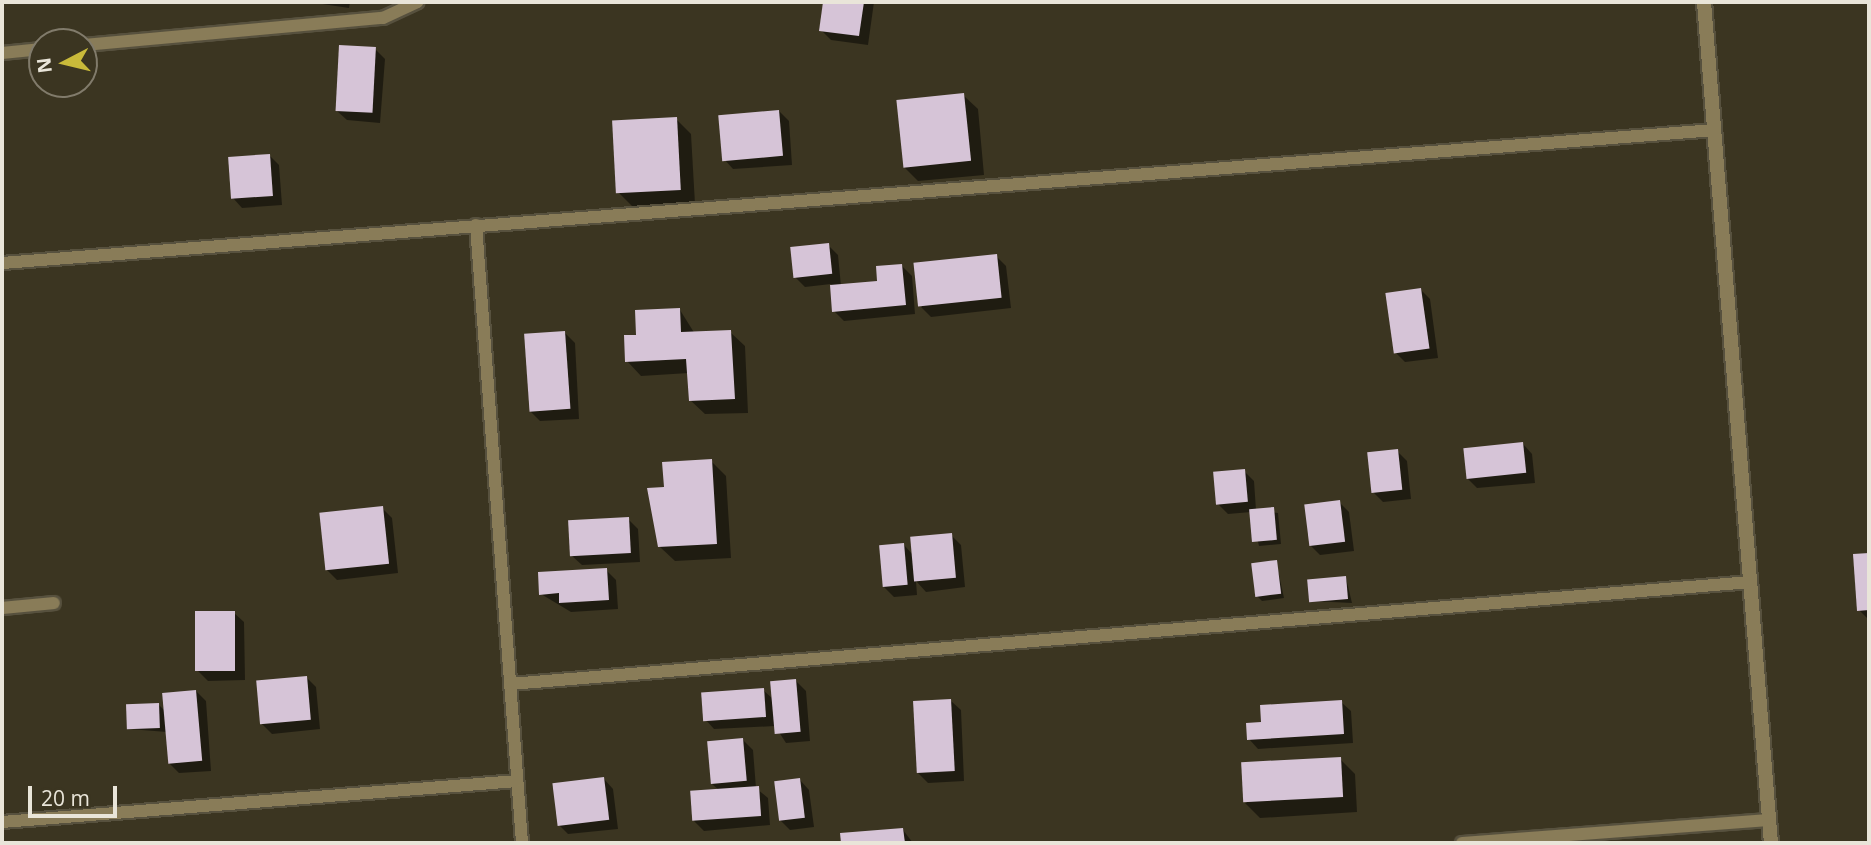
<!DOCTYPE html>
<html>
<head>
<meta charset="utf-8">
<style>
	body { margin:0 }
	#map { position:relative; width:1871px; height:845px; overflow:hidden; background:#3b3521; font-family:"Open Sans",sans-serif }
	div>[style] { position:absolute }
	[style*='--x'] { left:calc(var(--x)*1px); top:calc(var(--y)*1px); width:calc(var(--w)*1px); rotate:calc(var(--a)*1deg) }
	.shadow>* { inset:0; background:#0007 }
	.building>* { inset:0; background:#d6c4d7; transform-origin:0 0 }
	.roads { filter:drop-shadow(2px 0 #57513e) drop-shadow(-2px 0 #57513e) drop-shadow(0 2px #57513e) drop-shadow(0 -2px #57513e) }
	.lane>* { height:12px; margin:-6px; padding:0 6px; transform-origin:6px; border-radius:6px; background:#897c58 }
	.street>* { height:14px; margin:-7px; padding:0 7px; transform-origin:7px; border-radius:7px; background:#897c58 }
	span { translate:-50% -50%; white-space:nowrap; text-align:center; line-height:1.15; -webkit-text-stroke:7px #3b3521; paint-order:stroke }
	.frame { position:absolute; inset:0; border:4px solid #e9e5d9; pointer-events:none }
	.north { position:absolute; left:28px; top:28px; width:70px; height:70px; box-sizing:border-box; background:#3b3521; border:2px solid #817b6b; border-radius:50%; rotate:263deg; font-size:19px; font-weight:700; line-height:28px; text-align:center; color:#e9e5d9 }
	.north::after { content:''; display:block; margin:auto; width:24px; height:32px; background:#c9ba3a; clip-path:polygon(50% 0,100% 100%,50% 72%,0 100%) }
	.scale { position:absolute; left:28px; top:786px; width:89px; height:32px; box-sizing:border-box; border:4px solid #e9e5d9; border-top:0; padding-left:9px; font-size:21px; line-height:24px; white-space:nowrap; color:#e9e5d9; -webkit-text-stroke:5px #3b3521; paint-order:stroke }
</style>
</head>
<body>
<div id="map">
	<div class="shadow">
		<div style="clip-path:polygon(309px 2px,350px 2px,349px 8px)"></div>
		<div style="clip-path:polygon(824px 2px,874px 2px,868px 45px,831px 40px,821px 30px)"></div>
		<div style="clip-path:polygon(375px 49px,385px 59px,380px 123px,347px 120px,337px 111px)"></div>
		<div style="clip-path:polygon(963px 95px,978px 109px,984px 175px,918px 181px,904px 167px)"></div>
		<div style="clip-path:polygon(779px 111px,789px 121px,792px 165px,733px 169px,724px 159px)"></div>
		<div style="clip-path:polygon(676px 119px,691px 134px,695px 204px,633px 207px,618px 192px)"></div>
		<div style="clip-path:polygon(269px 155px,279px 165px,282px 205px,242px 208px,233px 198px)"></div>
		<div style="clip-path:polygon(828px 245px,838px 255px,841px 286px,879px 283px,902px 266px,912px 276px,915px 314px,844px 321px,834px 311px,831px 284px,805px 287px,795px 277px)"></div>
		<div style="clip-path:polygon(996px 256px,1006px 266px,1011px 308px,931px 317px,921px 307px)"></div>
		<div style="clip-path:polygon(1420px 289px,1430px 299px,1438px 358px,1405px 362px,1395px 352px)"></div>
		<div style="clip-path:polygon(680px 310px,695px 334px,730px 332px,745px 346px,748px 413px,705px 414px,690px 400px,689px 373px,641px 376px,627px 361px,638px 337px)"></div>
		<div style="clip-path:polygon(565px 333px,575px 343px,579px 419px,540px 421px,530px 411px)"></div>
		<div style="clip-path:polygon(1523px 444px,1532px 454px,1535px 483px,1477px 488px,1467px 478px)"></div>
		<div style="clip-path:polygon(1397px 451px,1407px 461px,1411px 499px,1383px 502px,1373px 492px)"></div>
		<div style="clip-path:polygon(711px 461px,726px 476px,731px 558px,675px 561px,660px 547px,666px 489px)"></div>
		<div style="clip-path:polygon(1244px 471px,1254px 481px,1256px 510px,1278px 513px,1281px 544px,1259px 546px,1251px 512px,1228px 514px,1218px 504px)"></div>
		<div style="clip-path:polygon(1339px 502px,1349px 512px,1354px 551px,1320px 555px,1310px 545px)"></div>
		<div style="clip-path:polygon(382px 508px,392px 518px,398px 573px,337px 580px,327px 570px)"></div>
		<div style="clip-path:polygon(628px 519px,638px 529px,640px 562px,582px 565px,572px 556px)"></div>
		<div style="clip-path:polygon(951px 535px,961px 545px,965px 587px,926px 592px,916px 581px,917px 595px,894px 597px,884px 587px,904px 545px,913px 555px)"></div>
		<div style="clip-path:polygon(1869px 554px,1869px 620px,1859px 610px,1855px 555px)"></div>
		<div style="clip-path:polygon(1276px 561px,1284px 598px,1262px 601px,1257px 596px)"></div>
		<div style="clip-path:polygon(606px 570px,616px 580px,618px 609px,571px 612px,541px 594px)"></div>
		<div style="clip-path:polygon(1346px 578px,1352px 603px,1311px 601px)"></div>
		<div style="clip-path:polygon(234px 613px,244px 622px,245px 680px,208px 681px,198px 671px)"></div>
		<div style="clip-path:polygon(306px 677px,316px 687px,320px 729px,272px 734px,262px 724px)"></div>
		<div style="clip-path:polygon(796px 681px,806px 691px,810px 741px,786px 743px,775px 726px,714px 729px,705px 719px,763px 690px,773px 699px)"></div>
		<div style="clip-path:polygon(196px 691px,206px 701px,211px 771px,179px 773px,169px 763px,167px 732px,129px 729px,159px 705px,166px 712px)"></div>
		<div style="clip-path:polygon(951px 701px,961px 710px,964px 781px,928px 783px,918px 773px)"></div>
		<div style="clip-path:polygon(1341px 702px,1351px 711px,1353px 743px,1258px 749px,1249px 739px,1263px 723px)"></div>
		<div style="clip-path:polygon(743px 740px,753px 750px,756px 788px,768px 798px,770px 825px,704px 831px,694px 821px,720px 791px,712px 784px)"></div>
		<div style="clip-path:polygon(1340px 759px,1355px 774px,1357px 812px,1260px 818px,1245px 803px)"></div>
		<div style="clip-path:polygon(604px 779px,613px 789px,618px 829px,568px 834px,558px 824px)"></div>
		<div style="clip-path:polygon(800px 780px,809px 790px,814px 827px,790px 830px,780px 820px)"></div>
		<div style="clip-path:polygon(903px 830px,913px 843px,842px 843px,842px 835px)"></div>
	</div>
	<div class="building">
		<div style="clip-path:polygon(823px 2px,864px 2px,859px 36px,819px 31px)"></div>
		<div style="left:339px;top:45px;width:37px;height:66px;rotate:3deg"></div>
		<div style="left:964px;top:93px;width:68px;height:68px;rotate:84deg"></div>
		<div style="left:779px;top:110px;width:46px;height:61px;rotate:85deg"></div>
		<div style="left:677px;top:117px;width:73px;height:65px;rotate:87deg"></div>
		<div style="left:270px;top:154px;width:42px;height:42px;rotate:86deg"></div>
		<div style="left:829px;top:243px;width:31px;height:39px;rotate:84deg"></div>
		<div style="left:997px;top:254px;width:44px;height:84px;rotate:84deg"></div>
		<div style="clip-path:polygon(902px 264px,906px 305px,832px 312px,830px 285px,877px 281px,876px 266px)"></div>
		<div style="left:1421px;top:288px;width:61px;height:36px;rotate:82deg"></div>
		<div style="clip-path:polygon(680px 308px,681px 332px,731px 330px,735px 399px,689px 401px,686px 359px,625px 362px,624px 335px,636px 335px,635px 310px)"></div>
		<div style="left:565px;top:331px;width:78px;height:41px;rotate:86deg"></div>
		<div style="left:1523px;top:442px;width:31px;height:60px;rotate:84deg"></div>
		<div style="left:1398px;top:449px;width:41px;height:31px;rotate:84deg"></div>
		<div style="clip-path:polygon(712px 459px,717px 544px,658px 547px,647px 488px,664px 487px,662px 462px)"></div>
		<div style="left:1245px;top:469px;width:33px;height:32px;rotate:85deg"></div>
		<div style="left:1340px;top:500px;width:42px;height:36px;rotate:83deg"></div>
		<div style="left:383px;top:506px;width:58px;height:64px;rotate:84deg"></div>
		<div style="left:1274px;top:507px;width:33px;height:25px;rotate:85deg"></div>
		<div style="left:629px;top:517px;width:36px;height:61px;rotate:87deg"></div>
		<div style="left:952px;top:533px;width:45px;height:42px;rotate:85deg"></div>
		<div style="left:904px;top:543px;width:42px;height:25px;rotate:85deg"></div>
		<div style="clip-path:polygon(1869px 553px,1869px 610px,1857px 611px,1853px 554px)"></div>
		<div style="left:1277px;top:560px;width:34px;height:26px;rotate:83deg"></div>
		<div style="clip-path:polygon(607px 568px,609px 600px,559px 603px,559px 593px,539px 595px,538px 572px)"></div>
		<div style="left:1346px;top:576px;width:23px;height:39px;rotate:85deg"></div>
		<div style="left:235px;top:611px;width:60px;height:40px;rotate:90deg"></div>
		<div style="left:307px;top:676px;width:44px;height:51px;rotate:85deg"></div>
		<div style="left:796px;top:679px;width:53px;height:26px;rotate:85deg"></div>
		<div style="left:764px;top:688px;width:29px;height:63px;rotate:86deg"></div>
		<div style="left:196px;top:690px;width:71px;height:34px;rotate:85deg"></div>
		<div style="left:951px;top:699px;width:72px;height:38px;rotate:87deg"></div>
		<div style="clip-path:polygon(1342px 700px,1344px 734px,1247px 740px,1246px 723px,1261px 722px,1260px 705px)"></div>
		<div style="left:159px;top:703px;width:25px;height:33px;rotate:88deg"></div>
		<div style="left:743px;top:738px;width:43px;height:36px;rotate:85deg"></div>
		<div style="left:1341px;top:757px;width:40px;height:100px;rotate:87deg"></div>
		<div style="left:604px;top:777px;width:43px;height:52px;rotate:83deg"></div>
		<div style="left:800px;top:778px;width:40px;height:26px;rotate:83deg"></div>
		<div style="left:759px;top:786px;width:30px;height:69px;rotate:86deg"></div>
		<div style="clip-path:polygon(903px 828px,905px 843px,841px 843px,840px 833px)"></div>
	</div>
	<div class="roads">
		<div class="lane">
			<div style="--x:84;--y:45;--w:300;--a:-5.2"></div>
			<div style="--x:383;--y:18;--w:38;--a:-25"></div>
			<div style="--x:2;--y:53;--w:40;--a:-5.7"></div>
			<div style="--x:476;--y:225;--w:620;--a:85.74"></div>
			<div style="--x:2;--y:263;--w:1717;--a:-4.44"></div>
			<div style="--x:2;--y:608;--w:52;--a:-5.5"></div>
			<div style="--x:510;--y:684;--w:1244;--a:-4.7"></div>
			<div style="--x:2;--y:822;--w:517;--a:-4.55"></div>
			<div style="--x:1462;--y:843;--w:308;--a:-4.3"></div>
		</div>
		<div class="street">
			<div style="--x:1704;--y:2;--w:844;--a:85.45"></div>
		</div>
	</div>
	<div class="frame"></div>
	<div class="north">N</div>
	<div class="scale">20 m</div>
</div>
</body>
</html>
